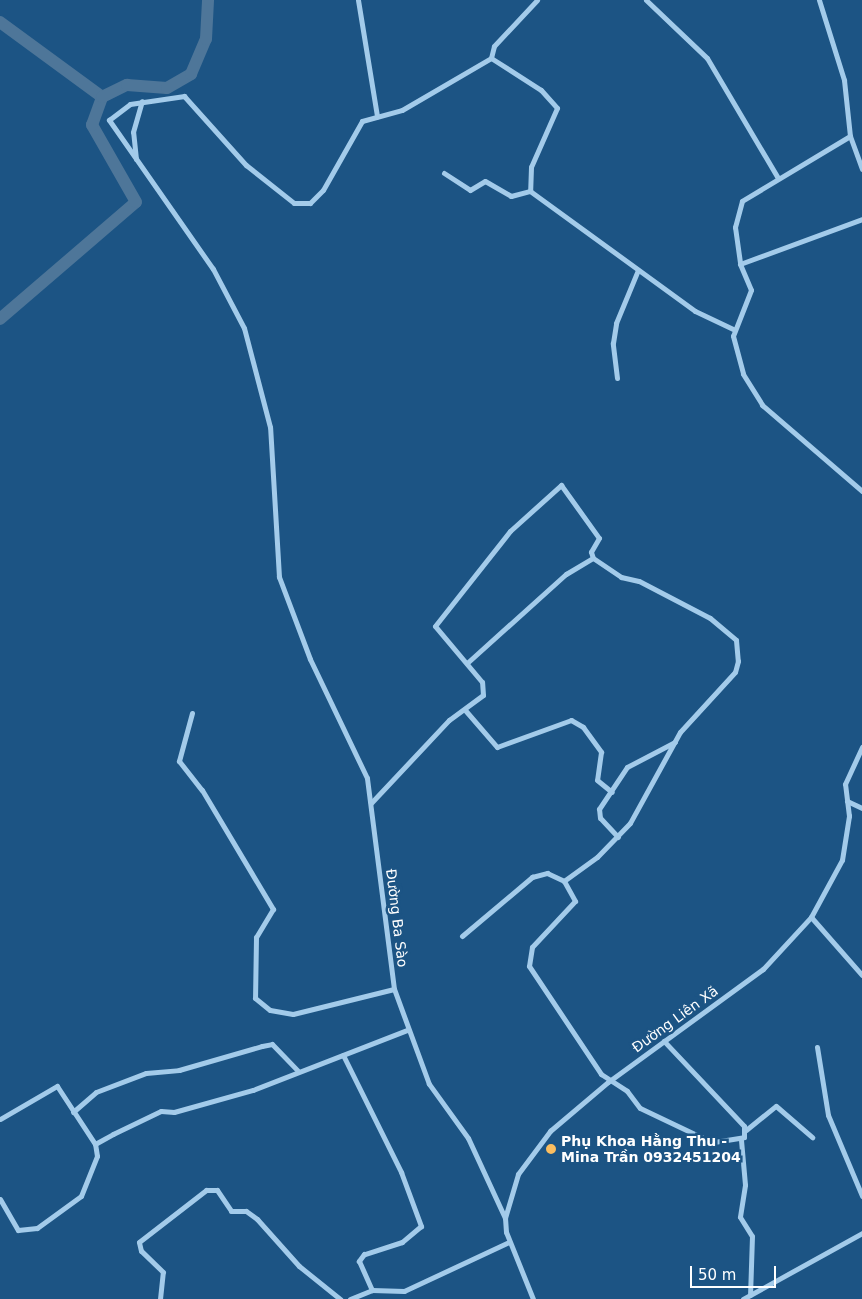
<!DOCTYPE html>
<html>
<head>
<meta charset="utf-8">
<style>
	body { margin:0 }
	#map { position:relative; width:862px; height:1299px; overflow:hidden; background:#1c5484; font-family:"DejaVu Sans",sans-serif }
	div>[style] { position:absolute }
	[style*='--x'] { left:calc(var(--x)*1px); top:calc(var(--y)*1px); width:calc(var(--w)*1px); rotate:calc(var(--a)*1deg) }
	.canal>* { height:12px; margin:-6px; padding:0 6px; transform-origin:6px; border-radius:6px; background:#4e7699 }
	.minor>* { height:5px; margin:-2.5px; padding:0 2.5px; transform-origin:2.5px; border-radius:2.5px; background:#a3cbea }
	.dots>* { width:14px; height:14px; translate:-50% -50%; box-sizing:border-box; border:2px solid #1c5484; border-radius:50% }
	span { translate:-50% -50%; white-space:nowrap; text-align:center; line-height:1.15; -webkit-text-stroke:5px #1c5484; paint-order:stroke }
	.street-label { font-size:14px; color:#fff }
	.poi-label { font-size:14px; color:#fff; font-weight:700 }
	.left { translate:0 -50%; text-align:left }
	.scale { position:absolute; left:690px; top:1266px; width:86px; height:22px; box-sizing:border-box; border:2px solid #fff; border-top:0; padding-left:6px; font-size:15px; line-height:18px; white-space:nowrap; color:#fff; -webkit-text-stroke:4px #1c5484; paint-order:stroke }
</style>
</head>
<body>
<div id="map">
	<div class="canal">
		<div style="--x:0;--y:22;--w:127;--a:36.3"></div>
		<div style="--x:0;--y:319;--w:179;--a:-40.7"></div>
		<div style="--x:136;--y:202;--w:89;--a:-119.7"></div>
		<div style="--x:92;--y:125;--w:30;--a:-70"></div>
		<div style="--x:102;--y:97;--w:28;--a:-26"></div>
		<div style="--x:127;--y:85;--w:40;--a:4.3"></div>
		<div style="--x:167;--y:88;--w:28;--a:-30"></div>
		<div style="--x:191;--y:74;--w:38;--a:-67"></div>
		<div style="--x:206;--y:39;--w:39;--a:-87"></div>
	</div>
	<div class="minor">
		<div style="--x:358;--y:0;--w:118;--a:80.7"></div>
		<div style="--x:646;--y:0;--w:84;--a:43.6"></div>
		<div style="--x:707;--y:58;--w:139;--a:59.4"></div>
		<div style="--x:819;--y:0;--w:84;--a:72.6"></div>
		<div style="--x:844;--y:80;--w:56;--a:83.9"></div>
		<div style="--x:850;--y:136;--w:126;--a:149"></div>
		<div style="--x:742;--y:201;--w:27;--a:105"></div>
		<div style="--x:735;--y:227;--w:37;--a:82"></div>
		<div style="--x:740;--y:264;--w:28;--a:67"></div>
		<div style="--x:751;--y:290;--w:49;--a:111.4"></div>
		<div style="--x:733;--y:336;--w:39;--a:75"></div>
		<div style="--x:743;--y:374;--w:36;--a:58"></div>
		<div style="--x:762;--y:405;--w:132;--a:40.7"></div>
		<div style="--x:491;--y:58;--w:12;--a:-76"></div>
		<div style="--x:494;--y:46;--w:63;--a:-46.9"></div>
		<div style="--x:850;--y:136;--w:35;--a:70"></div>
		<div style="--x:136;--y:159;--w:27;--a:-96"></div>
		<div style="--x:133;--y:132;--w:32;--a:-74"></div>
		<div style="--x:444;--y:173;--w:31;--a:33"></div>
		<div style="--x:470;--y:190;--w:17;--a:-31"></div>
		<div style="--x:485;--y:181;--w:30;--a:30"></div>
		<div style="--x:511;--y:196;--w:20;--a:-15"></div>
		<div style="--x:740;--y:264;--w:130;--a:-20.2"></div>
		<div style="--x:617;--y:378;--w:35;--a:-97"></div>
		<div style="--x:613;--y:343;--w:20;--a:-81"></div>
		<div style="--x:616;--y:323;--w:57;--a:-67.5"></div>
		<div style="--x:467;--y:663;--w:133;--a:-42"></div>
		<div style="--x:566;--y:574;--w:31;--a:-31"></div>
		<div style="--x:465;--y:710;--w:49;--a:49.1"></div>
		<div style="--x:497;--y:747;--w:79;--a:-20"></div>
		<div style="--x:571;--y:720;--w:14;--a:30"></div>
		<div style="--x:583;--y:727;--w:31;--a:54"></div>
		<div style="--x:601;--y:752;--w:28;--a:98"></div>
		<div style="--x:597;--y:780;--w:19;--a:39"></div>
		<div style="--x:192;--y:713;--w:50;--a:105.2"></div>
		<div style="--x:179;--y:761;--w:37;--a:52"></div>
		<div style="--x:202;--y:790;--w:139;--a:59.2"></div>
		<div style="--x:273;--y:909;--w:33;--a:121"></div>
		<div style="--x:256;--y:937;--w:61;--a:90.9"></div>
		<div style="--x:255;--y:998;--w:19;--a:39"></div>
		<div style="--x:270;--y:1010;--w:23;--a:10"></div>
		<div style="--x:293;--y:1014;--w:104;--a:-13.9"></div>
		<div style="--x:847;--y:801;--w:17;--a:25"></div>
		<div style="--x:371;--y:803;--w:114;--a:-46.8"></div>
		<div style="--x:449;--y:720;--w:42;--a:-36.3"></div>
		<div style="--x:483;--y:695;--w:13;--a:-94"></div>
		<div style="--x:482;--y:682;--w:73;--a:-130"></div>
		<div style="--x:435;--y:626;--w:121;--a:-51.7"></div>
		<div style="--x:510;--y:531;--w:69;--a:-42"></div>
		<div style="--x:561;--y:485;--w:65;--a:54.4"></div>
		<div style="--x:599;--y:538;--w:16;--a:120"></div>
		<div style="--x:591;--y:552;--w:6;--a:72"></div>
		<div style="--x:593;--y:558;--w:34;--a:34"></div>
		<div style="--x:621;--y:577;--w:18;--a:13"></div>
		<div style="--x:639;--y:581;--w:80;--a:27.5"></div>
		<div style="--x:710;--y:618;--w:34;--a:40"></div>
		<div style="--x:736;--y:640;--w:21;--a:85"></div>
		<div style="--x:738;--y:661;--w:11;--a:105"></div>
		<div style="--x:735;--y:672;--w:81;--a:132.5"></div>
		<div style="--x:680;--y:732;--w:104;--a:118.8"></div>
		<div style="--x:630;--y:823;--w:47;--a:134.1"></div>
		<div style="--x:597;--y:857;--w:41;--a:144"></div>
		<div style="--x:618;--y:837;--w:26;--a:-133"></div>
		<div style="--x:600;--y:818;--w:9;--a:-96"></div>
		<div style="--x:599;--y:809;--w:50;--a:-56.3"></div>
		<div style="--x:627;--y:767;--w:54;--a:-27.5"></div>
		<div style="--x:811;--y:917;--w:77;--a:48.7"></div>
		<div style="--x:462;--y:936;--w:92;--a:-40.1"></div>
		<div style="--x:532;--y:877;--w:16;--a:-15"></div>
		<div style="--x:547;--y:873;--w:19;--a:25"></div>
		<div style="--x:564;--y:881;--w:23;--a:61"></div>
		<div style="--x:575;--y:901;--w:63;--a:133.1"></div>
		<div style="--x:532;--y:947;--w:19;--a:99"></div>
		<div style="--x:529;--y:966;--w:130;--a:56.3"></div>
		<div style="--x:601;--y:1074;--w:31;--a:33"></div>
		<div style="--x:627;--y:1091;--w:21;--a:53"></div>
		<div style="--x:640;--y:1108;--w:68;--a:25.4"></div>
		<div style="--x:701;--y:1137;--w:14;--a:21"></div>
		<div style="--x:714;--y:1142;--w:30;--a:-9"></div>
		<div style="--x:744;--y:1137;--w:11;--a:-90"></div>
		<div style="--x:744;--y:1126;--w:117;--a:-133.3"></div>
		<div style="--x:817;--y:1047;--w:69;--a:80.8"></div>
		<div style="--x:828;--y:1115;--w:88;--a:67.2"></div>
		<div style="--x:343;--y:1055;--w:131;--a:63.6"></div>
		<div style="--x:401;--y:1172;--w:58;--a:69.7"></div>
		<div style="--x:421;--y:1226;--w:25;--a:140"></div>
		<div style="--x:402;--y:1242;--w:40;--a:162"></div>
		<div style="--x:364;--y:1254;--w:9;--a:126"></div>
		<div style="--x:359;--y:1261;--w:32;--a:66"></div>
		<div style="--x:73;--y:1112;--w:30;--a:-41"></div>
		<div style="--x:96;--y:1092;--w:53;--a:-20.8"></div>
		<div style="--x:146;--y:1073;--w:33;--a:-5"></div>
		<div style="--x:179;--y:1070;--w:86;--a:-16.1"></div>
		<div style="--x:262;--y:1046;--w:10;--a:-11"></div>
		<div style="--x:272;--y:1044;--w:37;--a:46"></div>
		<div style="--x:0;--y:1119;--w:66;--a:-30.1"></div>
		<div style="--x:57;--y:1086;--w:69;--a:56.8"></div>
		<div style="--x:746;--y:1130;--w:38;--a:-39"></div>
		<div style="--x:776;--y:1106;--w:48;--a:40.7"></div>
		<div style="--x:741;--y:1140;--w:45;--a:84.9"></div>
		<div style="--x:745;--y:1185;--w:32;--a:99"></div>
		<div style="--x:740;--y:1217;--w:22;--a:58"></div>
		<div style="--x:752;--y:1236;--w:59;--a:91.9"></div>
		<div style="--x:0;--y:1199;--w:36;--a:60"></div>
		<div style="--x:18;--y:1230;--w:19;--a:-6"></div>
		<div style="--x:37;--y:1228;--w:54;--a:-36"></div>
		<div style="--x:81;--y:1196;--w:43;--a:-68.2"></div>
		<div style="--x:97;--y:1156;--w:12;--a:-99"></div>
		<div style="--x:95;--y:1144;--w:21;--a:-29"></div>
		<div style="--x:113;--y:1134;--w:53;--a:-25.6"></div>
		<div style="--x:161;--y:1111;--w:13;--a:4"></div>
		<div style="--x:174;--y:1112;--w:82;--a:-15.6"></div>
		<div style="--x:253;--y:1090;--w:165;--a:-21.3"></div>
		<div style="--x:505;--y:1218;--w:88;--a:-114.8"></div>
		<div style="--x:468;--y:1138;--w:67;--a:-125.8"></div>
		<div style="--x:429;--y:1084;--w:101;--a:-110.2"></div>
		<div style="--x:394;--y:989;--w:213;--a:-97.3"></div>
		<div style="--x:367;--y:778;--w:132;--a:-115.6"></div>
		<div style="--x:310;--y:659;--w:88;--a:-110.7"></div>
		<div style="--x:279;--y:577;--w:150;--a:-93.4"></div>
		<div style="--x:270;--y:427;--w:102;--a:-104.7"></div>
		<div style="--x:244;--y:328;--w:67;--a:-117.7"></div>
		<div style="--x:213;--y:269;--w:182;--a:-124.9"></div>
		<div style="--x:109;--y:120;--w:26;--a:-37"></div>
		<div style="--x:130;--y:104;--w:55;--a:-8.4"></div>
		<div style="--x:184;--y:96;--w:93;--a:48.1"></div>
		<div style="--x:246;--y:165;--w:61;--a:38.4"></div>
		<div style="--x:294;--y:203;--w:16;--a:0"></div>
		<div style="--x:310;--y:203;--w:18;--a:-45"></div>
		<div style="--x:323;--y:190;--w:79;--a:-60.5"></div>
		<div style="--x:362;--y:121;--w:41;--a:-15.4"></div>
		<div style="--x:402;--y:110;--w:103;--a:-30.3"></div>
		<div style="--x:491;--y:58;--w:59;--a:32.6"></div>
		<div style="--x:541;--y:90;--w:24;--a:48"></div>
		<div style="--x:557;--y:108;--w:64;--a:113.8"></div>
		<div style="--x:531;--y:167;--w:24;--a:92"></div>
		<div style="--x:530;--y:191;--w:204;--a:36"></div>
		<div style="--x:695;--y:311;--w:42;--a:25.3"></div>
		<div style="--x:160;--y:1299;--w:27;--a:-84"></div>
		<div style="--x:163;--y:1272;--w:30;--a:-136"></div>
		<div style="--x:141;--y:1251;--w:9;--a:-103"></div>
		<div style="--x:139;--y:1242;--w:85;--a:-37.8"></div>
		<div style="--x:206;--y:1190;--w:11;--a:0"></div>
		<div style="--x:217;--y:1190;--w:25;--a:56"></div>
		<div style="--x:231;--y:1211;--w:15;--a:0"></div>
		<div style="--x:246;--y:1211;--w:14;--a:36"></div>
		<div style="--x:257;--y:1219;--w:63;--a:48.2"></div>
		<div style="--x:299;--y:1266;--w:53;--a:38.8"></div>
		<div style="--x:350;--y:1299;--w:24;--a:-22"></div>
		<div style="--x:372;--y:1290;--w:32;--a:2"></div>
		<div style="--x:404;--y:1291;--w:114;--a:-25"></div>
		<div style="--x:533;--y:1299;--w:72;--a:-111.9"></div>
		<div style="--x:506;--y:1232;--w:14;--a:-94"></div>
		<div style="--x:505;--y:1218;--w:46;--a:-73.5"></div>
		<div style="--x:518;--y:1174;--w:54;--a:-53.3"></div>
		<div style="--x:550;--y:1131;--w:76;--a:-40.2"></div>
		<div style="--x:608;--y:1082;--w:192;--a:-36.1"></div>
		<div style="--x:763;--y:969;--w:71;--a:-47.3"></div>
		<div style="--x:811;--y:917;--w:65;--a:-61.5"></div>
		<div style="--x:842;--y:860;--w:45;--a:-81"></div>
		<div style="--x:849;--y:816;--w:32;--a:-97"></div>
		<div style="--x:845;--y:784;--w:41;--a:-65.3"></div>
		<div style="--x:743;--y:1299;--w:136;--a:-29"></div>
	</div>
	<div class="dots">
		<div style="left:551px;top:1149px;background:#fbbe60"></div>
	</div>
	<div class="street-label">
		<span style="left:397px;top:918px;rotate:83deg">Đường Ba Sào</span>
		<span style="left:675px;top:1019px;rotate:-36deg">Đường Liên Xã</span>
	</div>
	<div class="poi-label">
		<span class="left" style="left:561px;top:1149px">Phụ Khoa Hằng Thu -<br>Mina Trần 0932451204</span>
	</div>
	<div class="scale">50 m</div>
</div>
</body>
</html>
